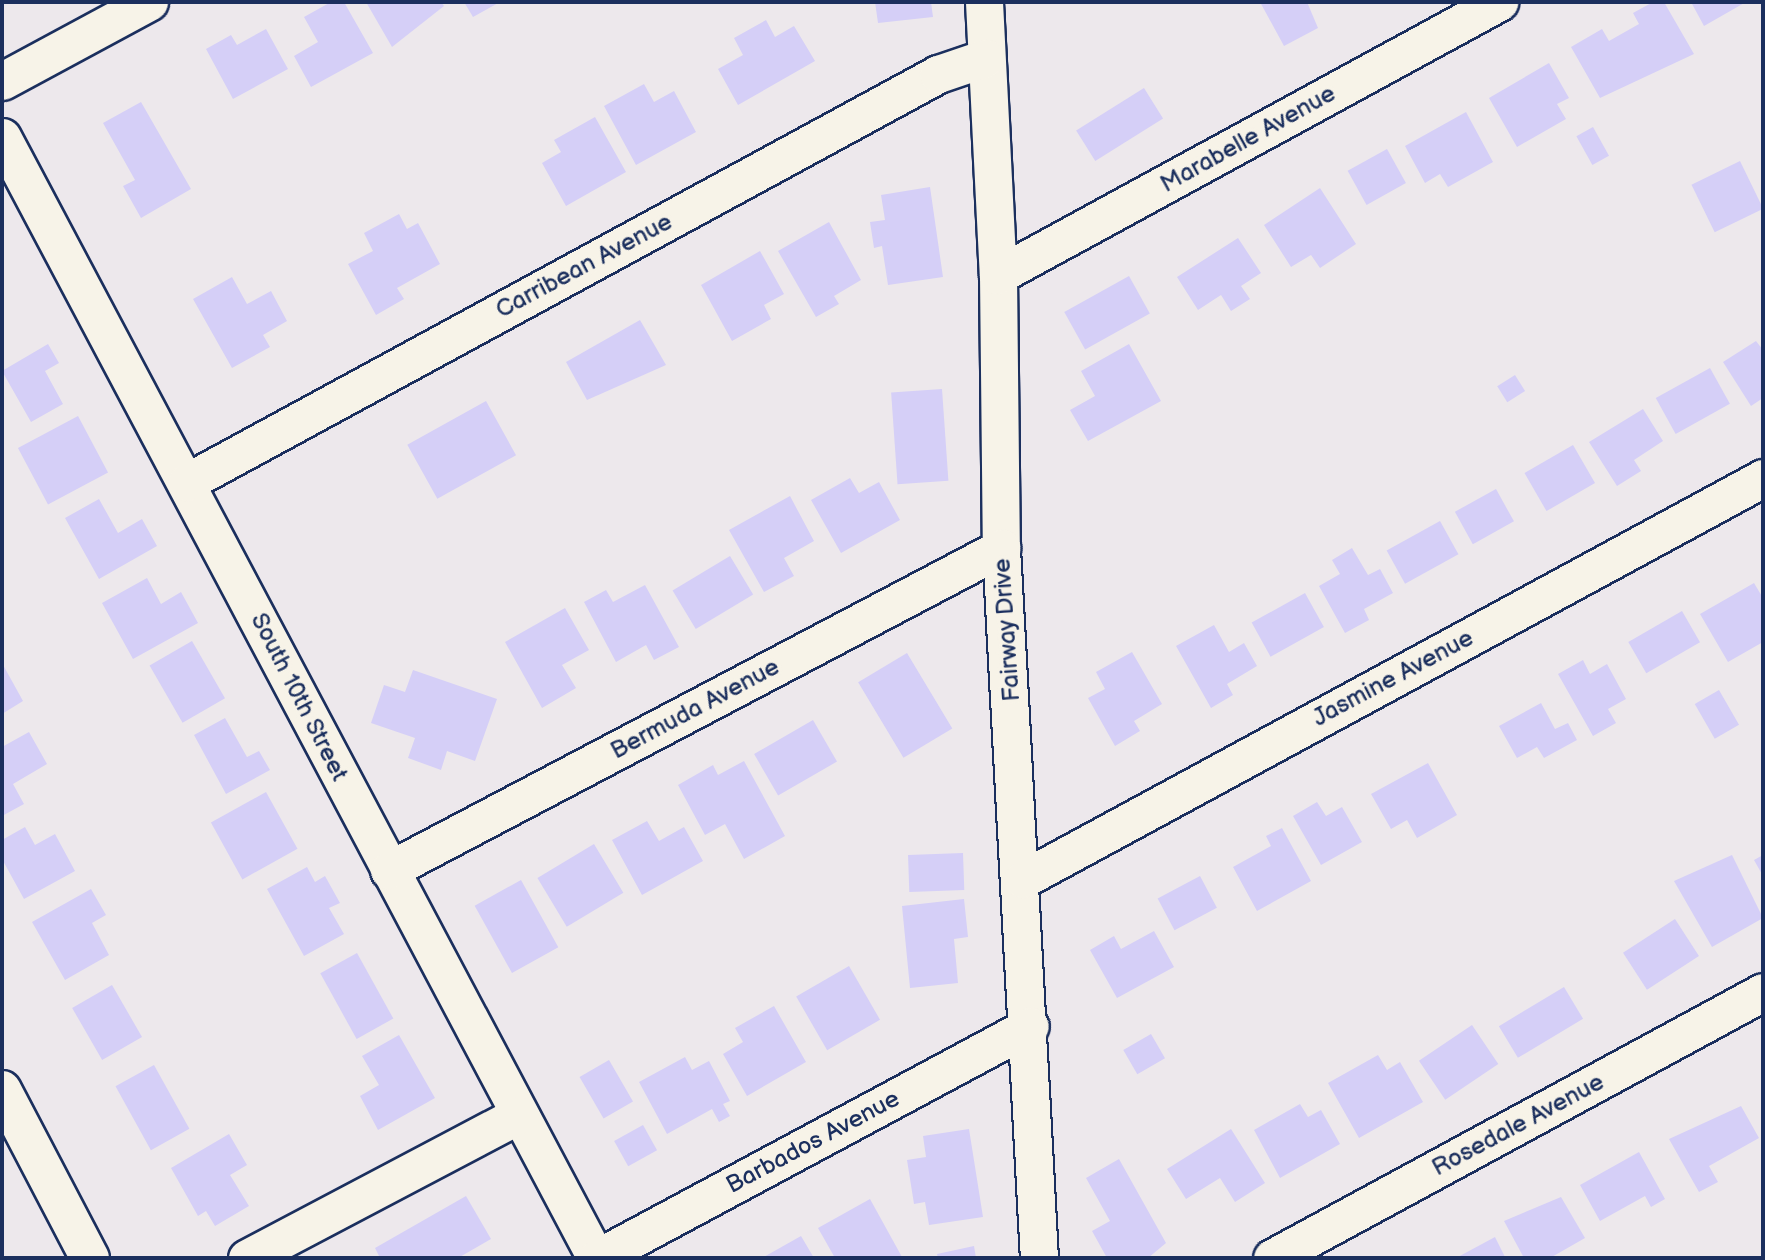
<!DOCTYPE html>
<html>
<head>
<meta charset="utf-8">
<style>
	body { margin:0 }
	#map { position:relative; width:1765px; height:1260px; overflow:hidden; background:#ede8ec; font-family:"Balsamiq Sans",sans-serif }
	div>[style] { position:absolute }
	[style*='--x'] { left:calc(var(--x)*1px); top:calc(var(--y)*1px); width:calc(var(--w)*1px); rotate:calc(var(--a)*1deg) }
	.building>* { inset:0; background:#d5cff7; transform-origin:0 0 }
	.roads { filter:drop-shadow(2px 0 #1b2f5e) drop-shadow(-2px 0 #1b2f5e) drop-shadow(0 2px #1b2f5e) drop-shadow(0 -2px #1b2f5e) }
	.minor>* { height:37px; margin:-18.5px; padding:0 18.5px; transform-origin:18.5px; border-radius:18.5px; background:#f7f3e8 }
	.major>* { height:38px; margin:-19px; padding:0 19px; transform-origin:19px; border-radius:19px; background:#f7f3e8 }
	span { translate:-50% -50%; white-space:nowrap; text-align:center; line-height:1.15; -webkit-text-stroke:7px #f7f3e8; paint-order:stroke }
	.street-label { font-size:24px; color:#1b2f5e }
	.frame { position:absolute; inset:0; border:4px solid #1b2f5e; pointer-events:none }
</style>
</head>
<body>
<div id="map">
	<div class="building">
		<div style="clip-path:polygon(331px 2px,344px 2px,373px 53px,311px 87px,294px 56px,318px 42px,304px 17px)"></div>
		<div style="clip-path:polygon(366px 2px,441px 2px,444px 6px,392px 47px)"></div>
		<div style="clip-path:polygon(464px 2px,500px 2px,473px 17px)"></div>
		<div style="clip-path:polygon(875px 2px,931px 2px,933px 17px,878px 23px)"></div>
		<div style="clip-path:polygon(1260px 2px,1307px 2px,1318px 28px,1284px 46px)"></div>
		<div style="clip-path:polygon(1653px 2px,1664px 2px,1694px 54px,1600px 98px,1571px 47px,1602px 29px,1609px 41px,1639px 24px,1633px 13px)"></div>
		<div style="clip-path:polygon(1691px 2px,1746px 2px,1704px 26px)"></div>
		<div style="clip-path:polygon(766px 20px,775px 37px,794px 26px,815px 61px,738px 105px,718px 69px,743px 55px,734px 38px)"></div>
		<div style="clip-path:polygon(266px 29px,288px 69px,233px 99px,206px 49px,231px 35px,237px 45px)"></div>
		<div style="clip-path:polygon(1549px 63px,1569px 98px,1557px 104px,1566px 119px,1517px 147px,1489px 98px)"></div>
		<div style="clip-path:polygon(644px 84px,654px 102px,674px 91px,696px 132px,636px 165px,604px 106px)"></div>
		<div style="left:1144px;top:88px;width:36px;height:80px;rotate:58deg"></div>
		<div style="clip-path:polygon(141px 102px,191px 189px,141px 218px,123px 186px,135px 180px,103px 123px)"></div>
		<div style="clip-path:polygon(1466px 112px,1493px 162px,1448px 187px,1440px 174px,1425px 183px,1405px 146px)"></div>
		<div style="clip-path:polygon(595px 117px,626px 172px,566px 206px,542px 163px,561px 152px,554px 140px)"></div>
		<div style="left:1593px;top:127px;width:33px;height:19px;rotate:61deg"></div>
		<div style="left:1387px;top:149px;width:39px;height:45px;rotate:61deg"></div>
		<div style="left:1740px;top:161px;width:53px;height:54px;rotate:64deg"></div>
		<div style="clip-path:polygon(930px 187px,943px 277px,888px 285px,882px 246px,874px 248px,870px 222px,885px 220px,881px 195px)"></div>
		<div style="clip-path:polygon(1320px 188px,1356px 244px,1320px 268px,1311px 255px,1291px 267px,1264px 225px)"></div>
		<div style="clip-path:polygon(399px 214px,407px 229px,418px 223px,440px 264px,397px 288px,404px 299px,376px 315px,348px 264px,373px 251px,364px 233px)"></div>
		<div style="clip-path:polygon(829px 222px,861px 280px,834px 296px,839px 304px,816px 317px,778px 251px)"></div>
		<div style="clip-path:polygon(1238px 238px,1261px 273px,1241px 286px,1250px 299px,1231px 311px,1221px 295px,1198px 310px,1177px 277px)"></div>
		<div style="clip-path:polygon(760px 251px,784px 294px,764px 305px,771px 319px,732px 341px,701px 285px)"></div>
		<div style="left:1129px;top:276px;width:43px;height:74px;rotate:61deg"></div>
		<div style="clip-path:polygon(232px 277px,247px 304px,271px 291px,287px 321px,263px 335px,270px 347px,232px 368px,193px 299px)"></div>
		<div style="clip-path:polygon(640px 320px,666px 365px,587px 400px,566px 362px)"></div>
		<div style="clip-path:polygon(1756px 341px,1763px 350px,1763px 398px,1751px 406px,1723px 362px)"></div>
		<div style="clip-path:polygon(48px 344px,59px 363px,45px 371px,63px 404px,31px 422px,2px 371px)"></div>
		<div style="clip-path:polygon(1129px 344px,1161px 401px,1088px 441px,1070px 410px,1095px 396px,1081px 371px)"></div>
		<div style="left:1710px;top:368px;width:41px;height:62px;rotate:61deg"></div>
		<div style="left:1515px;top:375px;width:19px;height:21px;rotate:58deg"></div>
		<div style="left:942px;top:389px;width:92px;height:51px;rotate:86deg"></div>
		<div style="left:486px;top:401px;width:62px;height:90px;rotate:61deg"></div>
		<div style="clip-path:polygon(1643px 409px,1663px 441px,1634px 460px,1641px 471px,1617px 486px,1589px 442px)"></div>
		<div style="left:78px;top:416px;width:64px;height:68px;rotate:62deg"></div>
		<div style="left:1573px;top:445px;width:44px;height:56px;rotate:60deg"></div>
		<div style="clip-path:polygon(850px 478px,859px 493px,879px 482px,900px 520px,841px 553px,811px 500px)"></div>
		<div style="left:1496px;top:489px;width:37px;height:47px;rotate:61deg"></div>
		<div style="clip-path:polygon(790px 496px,814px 541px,784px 558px,794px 576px,764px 592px,729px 530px)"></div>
		<div style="clip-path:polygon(99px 499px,118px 533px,142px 519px,157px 546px,99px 579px,65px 518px)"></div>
		<div style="left:1440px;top:521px;width:38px;height:61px;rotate:61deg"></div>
		<div style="clip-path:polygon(1352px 548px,1368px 575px,1380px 569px,1393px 593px,1364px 609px,1369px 620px,1345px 633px,1319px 586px,1340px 574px,1332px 560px)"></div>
		<div style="left:730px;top:556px;width:45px;height:67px;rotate:59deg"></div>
		<div style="clip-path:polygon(147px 578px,161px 604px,181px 592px,198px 623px,133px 659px,102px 603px)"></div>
		<div style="clip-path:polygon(1754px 583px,1763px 598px,1763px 642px,1728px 662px,1700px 614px)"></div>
		<div style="clip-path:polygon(645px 585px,679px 647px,654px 660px,646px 645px,616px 662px,584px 602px,606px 590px,613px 602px)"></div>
		<div style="left:1305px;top:593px;width:39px;height:61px;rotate:61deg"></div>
		<div style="clip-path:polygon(565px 608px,589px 650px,562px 665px,576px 688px,542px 708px,505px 642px)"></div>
		<div style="left:1682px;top:611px;width:36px;height:62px;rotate:60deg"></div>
		<div style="clip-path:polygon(1214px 625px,1229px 652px,1244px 643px,1257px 666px,1227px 684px,1233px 695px,1211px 708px,1176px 646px)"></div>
		<div style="left:192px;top:641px;width:66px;height:49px;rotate:60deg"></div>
		<div style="clip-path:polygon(1132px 652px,1162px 704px,1134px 721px,1140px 731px,1115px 746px,1088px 698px,1105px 689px,1096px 672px)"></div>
		<div style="left:907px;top:653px;width:88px;height:57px;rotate:59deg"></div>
		<div style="clip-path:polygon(1583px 660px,1590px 674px,1607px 664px,1626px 699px,1608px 709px,1616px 723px,1593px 736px,1558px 674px)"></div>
		<div style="clip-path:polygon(2px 663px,23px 701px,2px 714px)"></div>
		<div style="clip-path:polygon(413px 670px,497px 699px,475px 761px,447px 751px,441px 770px,408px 758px,415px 738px,371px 723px,384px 685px,405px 692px)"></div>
		<div style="left:1719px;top:690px;width:40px;height:28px;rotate:60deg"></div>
		<div style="clip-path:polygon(1541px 703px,1555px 729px,1568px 723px,1577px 740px,1544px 758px,1537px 747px,1517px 758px,1499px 726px)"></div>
		<div style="clip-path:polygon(225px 718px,247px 757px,259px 751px,270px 770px,226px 794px,194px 735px)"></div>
		<div style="left:813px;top:720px;width:48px;height:68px;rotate:60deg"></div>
		<div style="clip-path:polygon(29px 732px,47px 764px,13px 784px,24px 804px,2px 816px,2px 747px)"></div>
		<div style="clip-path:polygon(744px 761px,785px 836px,744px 859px,725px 824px,705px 835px,678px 785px,713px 765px,718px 775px)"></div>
		<div style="clip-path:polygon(1428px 763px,1457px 815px,1417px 838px,1407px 820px,1391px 829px,1371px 794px)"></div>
		<div style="left:266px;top:792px;width:65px;height:63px;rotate:61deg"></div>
		<div style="clip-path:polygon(1317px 802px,1326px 816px,1342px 807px,1362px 842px,1321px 865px,1293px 816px)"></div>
		<div style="clip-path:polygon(647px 821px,659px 841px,684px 827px,703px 861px,642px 895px,612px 840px)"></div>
		<div style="clip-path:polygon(25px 827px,35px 845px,55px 834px,75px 871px,24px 899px,2px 859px,2px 840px)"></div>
		<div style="clip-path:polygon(1282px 828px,1311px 881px,1257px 911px,1233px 867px,1271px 846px,1266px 836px)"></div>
		<div style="left:594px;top:844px;width:57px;height:66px;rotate:59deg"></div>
		<div style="left:963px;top:853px;width:37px;height:55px;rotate:88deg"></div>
		<div style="clip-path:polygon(1732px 855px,1763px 918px,1712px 947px,1674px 881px)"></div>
		<div style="clip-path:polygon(1763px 855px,1763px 876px,1754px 860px)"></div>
		<div style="clip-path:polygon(307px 867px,315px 882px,325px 876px,340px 903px,329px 908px,344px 934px,304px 956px,267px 889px)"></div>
		<div style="left:1200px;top:876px;width:36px;height:48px;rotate:62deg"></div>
		<div style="left:521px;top:880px;width:77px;height:53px;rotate:61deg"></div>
		<div style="clip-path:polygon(91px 889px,106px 915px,92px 923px,109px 955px,65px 980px,32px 922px)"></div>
		<div style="clip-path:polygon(964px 899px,968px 937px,954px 939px,958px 983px,910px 988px,902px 906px)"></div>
		<div style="left:1675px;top:919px;width:44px;height:62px;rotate:57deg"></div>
		<div style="clip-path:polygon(1154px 931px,1174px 967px,1117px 998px,1090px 950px,1114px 936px,1121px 949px)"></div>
		<div style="left:357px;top:953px;width:75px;height:42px;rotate:61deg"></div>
		<div style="left:849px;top:966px;width:62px;height:61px;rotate:60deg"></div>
		<div style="left:112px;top:985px;width:60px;height:46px;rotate:60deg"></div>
		<div style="left:1564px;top:987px;width:37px;height:76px;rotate:59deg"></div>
		<div style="clip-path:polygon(774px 1006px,806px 1062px,747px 1096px,723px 1054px,743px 1042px,735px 1028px)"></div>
		<div style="left:1472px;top:1025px;width:47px;height:64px;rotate:56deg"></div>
		<div style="left:1151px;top:1034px;width:28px;height:32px;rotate:60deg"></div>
		<div style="clip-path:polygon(399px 1035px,435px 1098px,378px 1130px,360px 1096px,379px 1085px,362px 1056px)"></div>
		<div style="clip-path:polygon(1378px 1055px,1387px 1070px,1400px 1062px,1423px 1102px,1359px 1138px,1328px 1083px)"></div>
		<div style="clip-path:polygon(685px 1057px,692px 1070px,709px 1061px,730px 1101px,723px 1104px,730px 1116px,719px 1122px,712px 1109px,667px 1134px,639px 1082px)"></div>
		<div style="left:609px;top:1060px;width:48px;height:34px;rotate:60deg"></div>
		<div style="left:154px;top:1065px;width:73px;height:44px;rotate:61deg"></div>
		<div style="clip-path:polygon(1300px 1104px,1308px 1117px,1321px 1110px,1340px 1144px,1280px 1178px,1254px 1130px)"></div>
		<div style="clip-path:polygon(1741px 1106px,1759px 1138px,1709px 1166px,1718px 1182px,1699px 1192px,1669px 1139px)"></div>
		<div style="left:643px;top:1125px;width:29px;height:33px;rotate:61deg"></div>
		<div style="clip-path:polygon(969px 1129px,983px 1217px,929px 1225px,925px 1202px,914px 1204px,907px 1160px,926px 1157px,923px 1136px)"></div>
		<div style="clip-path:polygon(1231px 1129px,1265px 1183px,1235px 1202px,1220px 1178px,1186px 1199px,1167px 1169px)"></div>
		<div style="clip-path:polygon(229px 1134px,247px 1165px,230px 1175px,249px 1206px,215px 1226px,206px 1211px,198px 1216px,171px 1168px)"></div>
		<div style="clip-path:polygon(1639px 1152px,1665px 1199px,1651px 1207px,1645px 1196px,1600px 1221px,1580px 1185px)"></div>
		<div style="clip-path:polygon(1119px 1159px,1166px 1243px,1148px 1258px,1107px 1258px,1092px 1231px,1110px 1221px,1086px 1178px)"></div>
		<div style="clip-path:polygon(466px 1196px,491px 1239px,458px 1258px,380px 1258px,375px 1248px)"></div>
		<div style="clip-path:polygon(1561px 1197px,1585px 1238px,1550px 1258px,1524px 1258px,1504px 1221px)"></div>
		<div style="clip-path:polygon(870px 1199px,902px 1257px,835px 1258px,818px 1228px)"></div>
		<div style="clip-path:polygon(801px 1236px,814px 1258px,762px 1258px)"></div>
		<div style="clip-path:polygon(1495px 1237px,1505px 1257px,1456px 1258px)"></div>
		<div style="clip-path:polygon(974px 1246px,976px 1258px,938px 1258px,937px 1254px)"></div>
	</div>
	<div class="roads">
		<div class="minor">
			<div style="--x:984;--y:2;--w:273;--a:87.1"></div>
			<div style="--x:998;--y:275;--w:273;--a:89.4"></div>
			<div style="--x:1001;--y:548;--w:711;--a:86.94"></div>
			<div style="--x:2;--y:81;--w:167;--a:-28.3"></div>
			<div style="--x:2;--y:137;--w:1269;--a:62.08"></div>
			<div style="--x:998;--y:275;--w:571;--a:-28.59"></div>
			<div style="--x:187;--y:482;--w:855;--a:-28.51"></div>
			<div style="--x:938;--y:74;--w:50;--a:-18.8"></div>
			<div style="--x:389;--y:870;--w:692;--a:-27.75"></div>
			<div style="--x:1023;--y:879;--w:842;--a:-28.45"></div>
			<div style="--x:247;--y:1258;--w:306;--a:-27.8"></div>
			<div style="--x:597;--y:1258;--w:491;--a:-28.2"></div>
			<div style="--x:1272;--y:1258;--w:558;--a:-28.45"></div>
		</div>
		<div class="major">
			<div style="--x:2;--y:1090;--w:190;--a:62.4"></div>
		</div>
	</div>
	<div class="street-label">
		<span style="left:1248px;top:139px;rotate:-29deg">Marabelle Avenue</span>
		<span style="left:584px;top:266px;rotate:-28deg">Carribean Avenue</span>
		<span style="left:1007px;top:630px;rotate:-94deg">Fairway Drive</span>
		<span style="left:1393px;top:678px;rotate:-28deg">Jasmine Avenue</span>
		<span style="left:299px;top:697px;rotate:63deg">South 10th Street</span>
		<span style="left:695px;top:709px;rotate:-28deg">Bermuda Avenue</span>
		<span style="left:1518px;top:1125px;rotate:-28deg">Rosedale Avenue</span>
		<span style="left:813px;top:1142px;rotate:-28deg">Barbados Avenue</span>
	</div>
	<div class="frame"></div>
</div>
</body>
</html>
